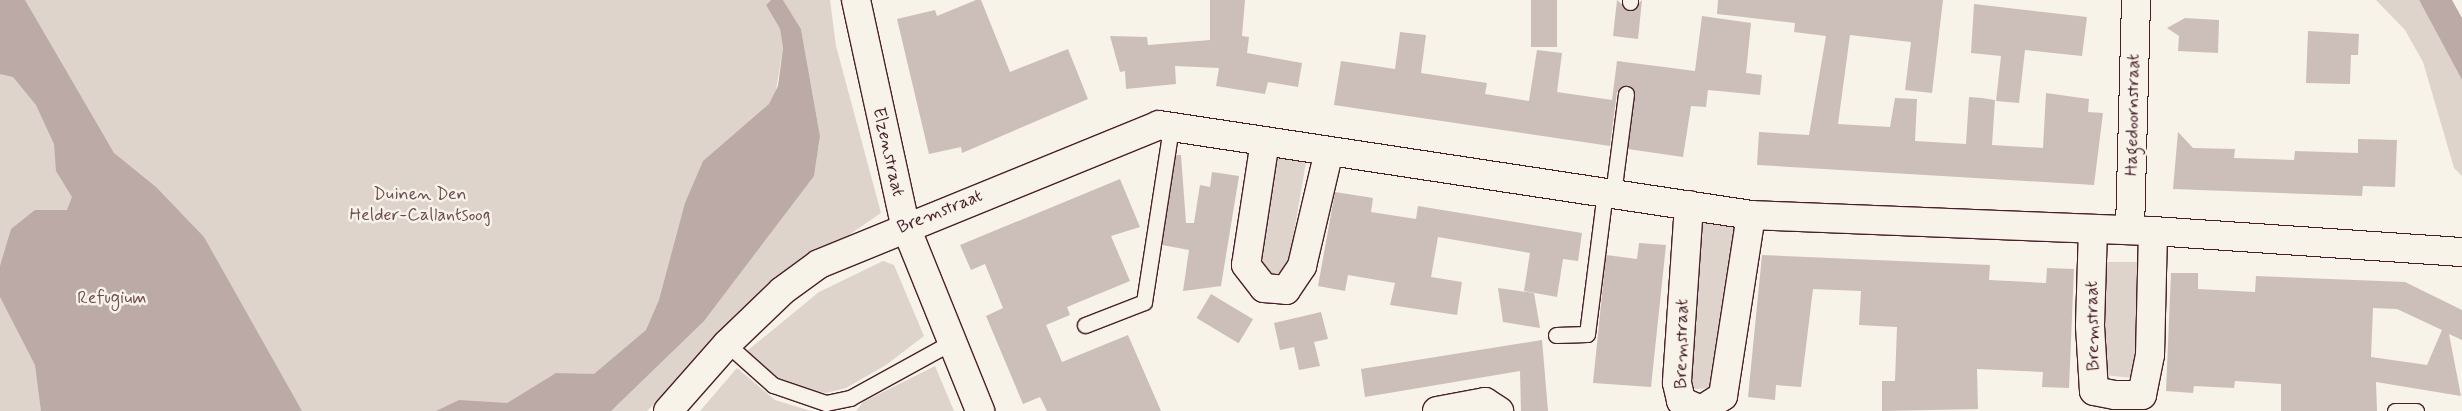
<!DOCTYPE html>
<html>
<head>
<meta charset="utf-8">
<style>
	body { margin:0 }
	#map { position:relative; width:2462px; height:411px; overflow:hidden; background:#f7f3e8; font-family:Mynerve,sans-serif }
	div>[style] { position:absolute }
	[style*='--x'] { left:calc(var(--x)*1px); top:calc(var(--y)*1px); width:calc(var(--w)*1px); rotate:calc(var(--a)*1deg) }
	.green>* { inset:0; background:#ded4cc }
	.water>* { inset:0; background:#bcaaa7 }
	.building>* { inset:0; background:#ccbfb9; transform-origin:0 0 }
	.roads { filter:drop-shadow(1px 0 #4a1f2b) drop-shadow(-1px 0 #4a1f2b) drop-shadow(0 1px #4a1f2b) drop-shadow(0 -1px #4a1f2b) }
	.service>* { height:15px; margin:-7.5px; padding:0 7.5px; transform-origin:7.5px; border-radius:7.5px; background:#f7f3e8 }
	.minor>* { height:28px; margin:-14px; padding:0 14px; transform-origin:14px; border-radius:14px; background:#f7f3e8 }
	span { translate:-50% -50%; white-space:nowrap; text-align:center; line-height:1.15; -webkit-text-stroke:5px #f7f3e8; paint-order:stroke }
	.street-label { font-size:18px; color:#4a1f2b }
	.park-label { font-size:18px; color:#6f4c53 }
</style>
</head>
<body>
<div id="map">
	<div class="green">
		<div style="clip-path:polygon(0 0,771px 0,766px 5px,780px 29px,783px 48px,776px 90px,814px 175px,820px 136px,801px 29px,783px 0,830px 0,836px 46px,881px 213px,774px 286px,647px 411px,0 411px)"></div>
		<div style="clip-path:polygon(2376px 0,2419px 0,2462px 80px,2462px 176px,2454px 168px,2423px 62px,2405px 30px)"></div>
		<div style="clip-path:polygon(1275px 152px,1307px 156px,1288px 268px,1275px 279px,1258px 262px)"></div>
		<div style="clip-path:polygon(1701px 218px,1736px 223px,1715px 388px,1695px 389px,1686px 378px)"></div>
		<div style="clip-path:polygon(883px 261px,894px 265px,924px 336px,886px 365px,846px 388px,826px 393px,781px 384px,747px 351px,819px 292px)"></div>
		<div style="clip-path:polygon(2105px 262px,2141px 262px,2133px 378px,2104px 375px)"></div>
		<div style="clip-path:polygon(935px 366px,954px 411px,856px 411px,863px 402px)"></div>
		<div style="clip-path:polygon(737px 368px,775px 400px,811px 411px,700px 411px)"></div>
	</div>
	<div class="water">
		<div style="clip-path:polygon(0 0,25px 0,114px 153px,156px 187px,204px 237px,302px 411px,41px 411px,35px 365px,0 297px,0 266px,11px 229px,35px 210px,67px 210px,72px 197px,56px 171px,54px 144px,36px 105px,13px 77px,0 74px)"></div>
		<div style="clip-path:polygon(771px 0,783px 0,801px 29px,820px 136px,814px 176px,704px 321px,611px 411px,436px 411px,459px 400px,507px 403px,556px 373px,594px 374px,646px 330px,659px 300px,685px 203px,703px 161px,769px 104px,778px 86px,783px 48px,780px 29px,766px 5px)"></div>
		<div style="clip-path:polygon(2419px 0,2452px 0,2462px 18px,2462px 80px)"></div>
	</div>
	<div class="building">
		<div style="clip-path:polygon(976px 0,981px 0,1010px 72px,1068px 49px,1088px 99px,962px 153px,961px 147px,929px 154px,897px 19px,935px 10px,937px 16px)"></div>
		<div style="clip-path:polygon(1210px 0,1245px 0,1242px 36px,1249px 37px,1247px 53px,1302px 63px,1298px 87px,1268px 82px,1265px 94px,1216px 86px,1219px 68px,1175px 66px,1176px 84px,1126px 89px,1125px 71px,1120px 72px,1110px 36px,1147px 37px,1148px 45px,1210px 40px)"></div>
		<div style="left:1531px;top:0;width:26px;height:47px"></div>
		<div style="clip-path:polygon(1617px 0,1630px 11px,1642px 0,1638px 39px,1613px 36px)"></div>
		<div style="clip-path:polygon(1718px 0,1943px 0,1932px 93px,1905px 90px,1911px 42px,1850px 35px,1838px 124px,1890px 127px,1895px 98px,1917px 99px,1915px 141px,1966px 144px,1969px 97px,1982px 98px,1995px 100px,1992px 145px,2043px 148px,2046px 93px,2089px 99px,2088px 112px,2103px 113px,2094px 185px,1757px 165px,1759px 132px,1809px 135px,1826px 36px,1794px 32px,1795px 23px,1717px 14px)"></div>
		<div style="clip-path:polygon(1974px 4px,2087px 17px,2082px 56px,2025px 50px,2019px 103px,1996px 101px,2001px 56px,1971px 53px)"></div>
		<div style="clip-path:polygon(1702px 16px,1751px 23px,1746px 73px,1762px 75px,1760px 95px,1708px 90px,1706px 107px,1691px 106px,1683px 157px,1628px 149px,1635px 95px,1628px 85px,1617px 92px,1610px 146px,1334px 105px,1341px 61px,1395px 69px,1400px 32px,1426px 35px,1421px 73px,1487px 83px,1485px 94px,1529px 101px,1537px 50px,1562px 53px,1557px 92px,1612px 100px,1617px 61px,1695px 71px)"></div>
		<div style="clip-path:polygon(2185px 18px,2219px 20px,2218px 53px,2178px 51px,2179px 36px,2167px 28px)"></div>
		<div style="clip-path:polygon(2308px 31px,2359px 34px,2358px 55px,2351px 55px,2350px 84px,2306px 83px)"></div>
		<div style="clip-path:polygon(2178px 132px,2193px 148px,2235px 149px,2234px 158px,2294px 160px,2295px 151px,2358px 153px,2358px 139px,2397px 140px,2395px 187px,2363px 186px,2362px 196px,2173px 189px)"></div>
		<div style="clip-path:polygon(1176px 155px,1181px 155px,1186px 223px,1194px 223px,1200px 185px,1210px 187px,1212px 172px,1239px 176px,1221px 286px,1183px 291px,1189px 250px,1162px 245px)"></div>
		<div style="clip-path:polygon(1120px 179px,1140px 227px,1111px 236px,1130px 281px,1067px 307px,1070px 315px,1046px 325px,1062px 362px,1128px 335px,1161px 411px,1047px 411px,1040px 397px,1023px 404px,986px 316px,1003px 308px,985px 264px,971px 270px,960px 245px)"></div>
		<div style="clip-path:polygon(1335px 192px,1373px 198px,1371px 212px,1416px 219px,1418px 206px,1582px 233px,1578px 261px,1563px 259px,1557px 297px,1524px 291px,1530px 253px,1438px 237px,1431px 277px,1462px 282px,1457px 315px,1390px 305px,1395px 283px,1348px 275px,1345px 291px,1318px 286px)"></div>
		<div style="clip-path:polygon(1639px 243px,1666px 245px,1651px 387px,1593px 383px,1606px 255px,1637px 259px)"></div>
		<div style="clip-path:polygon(1762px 255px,1990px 265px,1989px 280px,2046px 283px,2047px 268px,2074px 269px,2069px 388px,2042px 387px,2043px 372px,1977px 369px,1978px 409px,1882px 411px,1882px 381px,1895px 381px,1897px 327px,1859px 325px,1861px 291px,1813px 289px,1801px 387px,1776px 385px,1775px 400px,1748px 397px)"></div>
		<div style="clip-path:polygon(evenodd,2171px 273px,2198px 273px,2198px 289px,2255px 292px,2256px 276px,2405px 282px,2462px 310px,2462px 340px,2449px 334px,2461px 396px,2376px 382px,2377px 411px,2281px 411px,2281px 384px,2235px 381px,2234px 388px,2194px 386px,2193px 393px,2166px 391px,2171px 273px,2373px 308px,2397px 309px,2442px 330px,2427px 365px,2371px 357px,2373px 308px)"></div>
		<div style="clip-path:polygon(1498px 288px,1534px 293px,1540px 328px,1503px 322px)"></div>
		<div style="left:1211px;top:294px;width:49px;height:28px;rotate:31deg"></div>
		<div style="clip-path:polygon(1321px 312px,1328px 339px,1314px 342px,1320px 366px,1299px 370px,1294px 347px,1280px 350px,1274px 323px)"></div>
		<div style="clip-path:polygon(1542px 340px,1548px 411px,1521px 411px,1520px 371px,1365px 397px,1361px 369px)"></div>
	</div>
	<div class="roads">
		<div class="service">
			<div style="--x:1630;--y:2;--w:2;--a:-90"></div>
			<div style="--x:1613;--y:194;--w:101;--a:-82.6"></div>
			<div style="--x:1085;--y:325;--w:63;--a:-21.3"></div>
			<div style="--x:1144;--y:302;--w:177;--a:-81.2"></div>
			<div style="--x:1556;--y:335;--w:31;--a:-2"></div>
			<div style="--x:1587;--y:334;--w:143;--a:-82.8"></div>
			<div style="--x:727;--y:344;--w:62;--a:41.7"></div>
			<div style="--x:773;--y:385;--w:56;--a:18.8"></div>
			<div style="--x:826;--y:403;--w:25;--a:-12"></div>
			<div style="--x:850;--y:398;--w:116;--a:-28.8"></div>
			<div style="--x:2395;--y:411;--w:21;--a:0"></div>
		</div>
		<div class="minor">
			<div style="--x:856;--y:0;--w:230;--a:77.7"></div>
			<div style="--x:905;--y:225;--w:201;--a:68"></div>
			<div style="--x:1265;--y:141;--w:125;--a:98.7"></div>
			<div style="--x:1246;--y:265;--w:29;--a:52"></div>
			<div style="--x:1264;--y:288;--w:22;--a:5"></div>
			<div style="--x:1286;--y:290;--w:29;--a:-56"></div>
			<div style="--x:1302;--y:266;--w:118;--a:-76.8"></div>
			<div style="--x:1689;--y:205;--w:178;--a:93.9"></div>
			<div style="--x:1677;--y:383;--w:18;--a:77"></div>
			<div style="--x:1681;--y:401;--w:22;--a:24"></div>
			<div style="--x:1701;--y:410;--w:26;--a:-32"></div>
			<div style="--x:1723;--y:396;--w:183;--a:-81.2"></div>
			<div style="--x:2093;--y:229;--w:97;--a:91.8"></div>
			<div style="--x:2090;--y:326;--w:65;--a:86.5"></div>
			<div style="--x:2094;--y:391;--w:21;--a:11"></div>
			<div style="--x:2115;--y:395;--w:27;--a:0"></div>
			<div style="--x:2142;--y:395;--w:41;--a:-78.7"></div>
			<div style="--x:2150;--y:355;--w:124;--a:-88.6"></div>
			<div style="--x:2130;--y:230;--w:230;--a:-88.5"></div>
			<div style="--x:668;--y:411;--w:89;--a:-48.6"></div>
			<div style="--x:727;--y:344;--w:76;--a:-43.9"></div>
			<div style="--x:782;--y:291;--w:46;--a:-36.1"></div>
			<div style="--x:819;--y:264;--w:367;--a:-22.2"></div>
			<div style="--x:1159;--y:125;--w:599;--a:8.64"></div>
			<div style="--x:1751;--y:215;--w:402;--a:2.3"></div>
			<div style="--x:2153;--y:231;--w:310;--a:3.9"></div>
			<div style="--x:1437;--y:411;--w:49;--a:-10.6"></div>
			<div style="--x:1485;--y:402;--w:17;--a:33"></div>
		</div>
	</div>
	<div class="street-label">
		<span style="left:2133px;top:115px;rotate:-89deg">Hagedoornstraat</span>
		<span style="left:888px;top:152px;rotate:77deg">Elzenstraat</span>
		<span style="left:940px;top:212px;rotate:-22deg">Bremstraat</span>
		<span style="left:2093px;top:326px;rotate:-91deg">Bremstraat</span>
		<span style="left:1682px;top:344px;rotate:-89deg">Bremstraat</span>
	</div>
	<div class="park-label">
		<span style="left:420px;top:205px">Duinen Den<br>Helder-Callantsoog</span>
		<span style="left:112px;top:298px">Refugium</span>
	</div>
</div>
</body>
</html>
